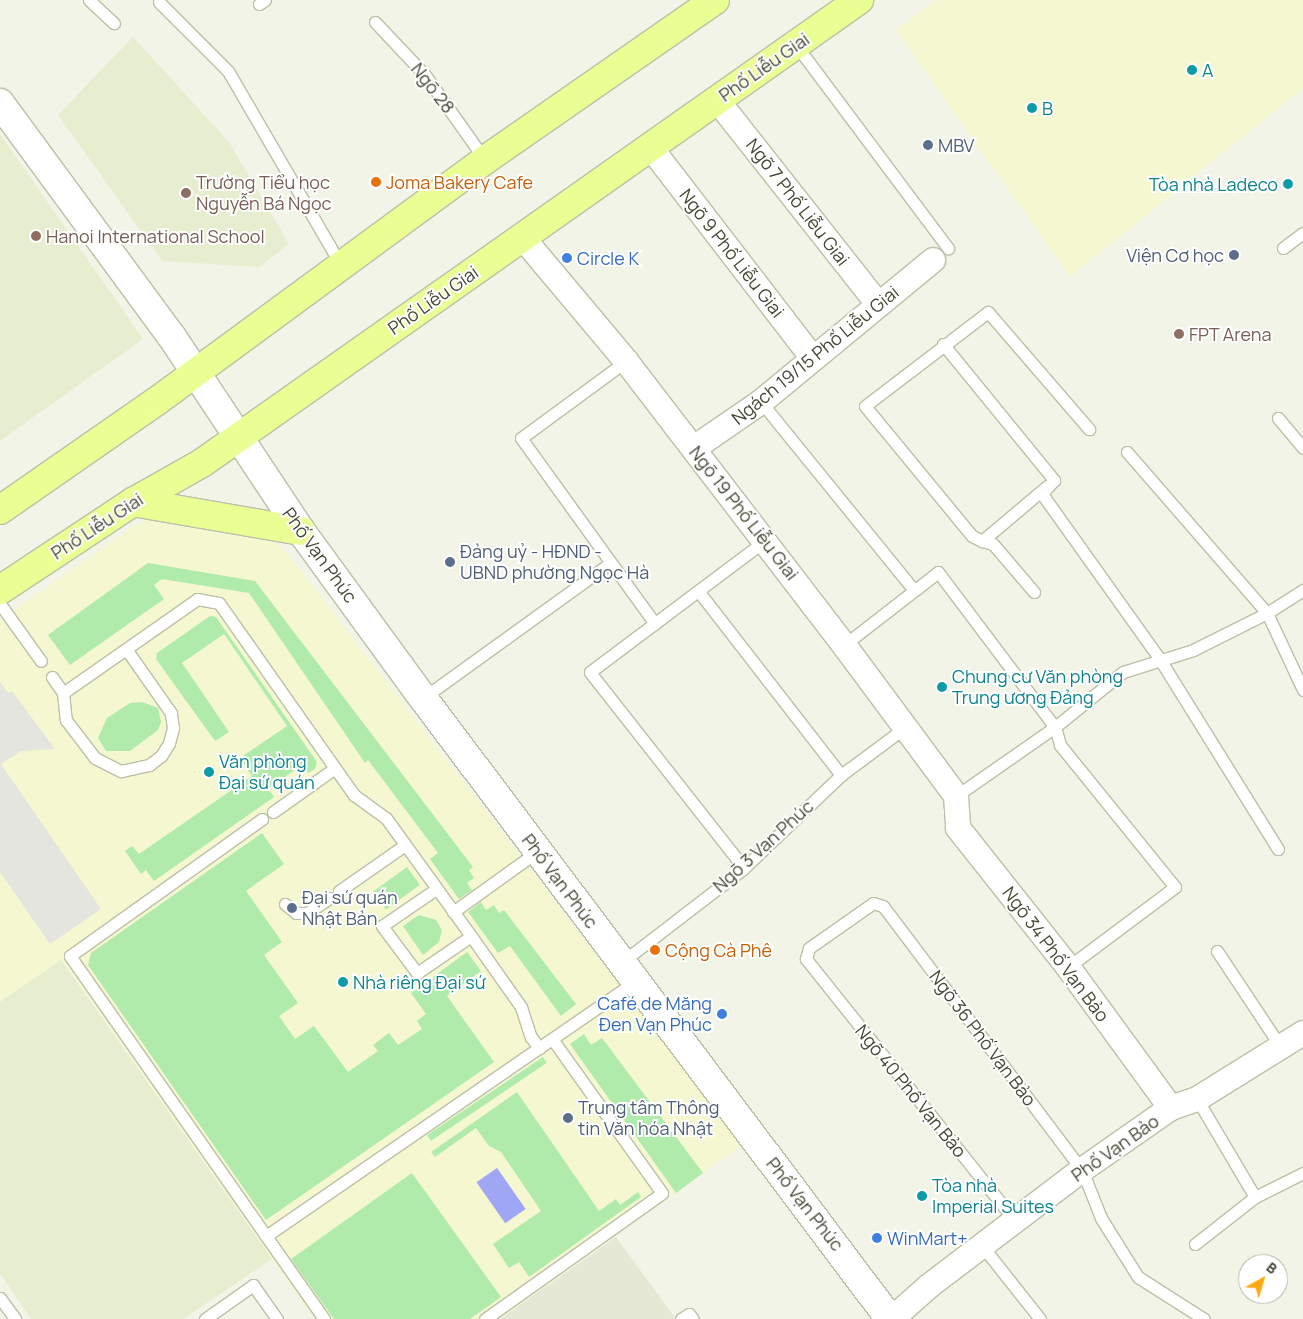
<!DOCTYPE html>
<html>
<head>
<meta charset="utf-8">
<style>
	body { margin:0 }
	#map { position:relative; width:1303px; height:1319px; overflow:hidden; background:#f1f4e6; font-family:Manrope,sans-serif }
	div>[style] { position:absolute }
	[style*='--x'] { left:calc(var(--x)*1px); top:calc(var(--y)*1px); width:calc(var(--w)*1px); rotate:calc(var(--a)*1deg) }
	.residential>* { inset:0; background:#e5e8d4 }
	.commercial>* { inset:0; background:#f4f7d0 }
	.education>* { inset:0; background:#e7eecf }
	.green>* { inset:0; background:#b0ebac; transform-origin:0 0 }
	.parking>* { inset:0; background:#e4e5de }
	.water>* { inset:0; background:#9fa7f4; transform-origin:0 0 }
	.roads { filter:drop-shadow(1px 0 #bcc0a8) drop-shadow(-1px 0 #bcc0a8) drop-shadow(0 1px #bcc0a8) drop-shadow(0 -1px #bcc0a8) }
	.service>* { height:11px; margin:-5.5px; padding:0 5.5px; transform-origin:5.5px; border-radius:5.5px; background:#fff }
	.minor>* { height:24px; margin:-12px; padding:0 12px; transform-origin:12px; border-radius:12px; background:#fff }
	.tertiary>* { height:28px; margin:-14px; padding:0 14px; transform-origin:14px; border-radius:14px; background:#fff }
	.primary>* { height:28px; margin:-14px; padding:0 14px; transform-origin:14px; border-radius:14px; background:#e9ff94 }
	.dots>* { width:14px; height:14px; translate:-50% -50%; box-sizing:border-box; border:2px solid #fff; border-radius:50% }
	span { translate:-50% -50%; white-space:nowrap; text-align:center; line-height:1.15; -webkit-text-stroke:4px #fff; paint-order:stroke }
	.street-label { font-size:18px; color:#454735 }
	.culture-label { font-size:18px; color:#0d838f }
	.left { translate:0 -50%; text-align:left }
	.right { translate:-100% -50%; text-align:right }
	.service-label { font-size:18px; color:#4e5e75 }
	.food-label { font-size:18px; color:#c56008 }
	.education-label { font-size:18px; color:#785e54 }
	.shop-label { font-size:18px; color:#366cbe }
	.north { position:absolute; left:1238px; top:1254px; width:50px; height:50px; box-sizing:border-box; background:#fff; border:1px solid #b5b5ae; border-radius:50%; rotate:39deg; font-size:14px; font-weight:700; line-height:20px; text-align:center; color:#454735 }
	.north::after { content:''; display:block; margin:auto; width:18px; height:22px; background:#ffaa12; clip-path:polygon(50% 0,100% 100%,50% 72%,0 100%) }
</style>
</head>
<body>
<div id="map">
	<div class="residential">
		<div style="clip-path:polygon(616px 1237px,676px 1319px,500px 1319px)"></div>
	</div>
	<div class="commercial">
		<div style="clip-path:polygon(937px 0,1303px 0,1303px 88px,1070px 277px,896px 30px)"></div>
		<div style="clip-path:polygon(153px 517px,273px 539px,288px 554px,742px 1145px,500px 1319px,314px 1319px,62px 960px,0 1002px,0 620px,134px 526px)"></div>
	</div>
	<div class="education">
		<div style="clip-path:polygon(133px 37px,229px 142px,289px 244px,259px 267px,162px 261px,58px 115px)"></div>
		<div style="clip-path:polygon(0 134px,143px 339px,0 441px)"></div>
		<div style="clip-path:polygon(61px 960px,272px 1259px,183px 1319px,31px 1319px,0 1273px,0 1002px)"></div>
	</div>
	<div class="green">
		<div style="clip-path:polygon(148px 563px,255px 581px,473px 867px,469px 870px,474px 878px,467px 883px,472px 890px,459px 899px,430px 859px,438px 853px,368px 760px,365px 763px,249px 593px,162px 579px,154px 585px,164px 599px,70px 665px,48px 635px)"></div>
		<div style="clip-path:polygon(210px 616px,216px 617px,317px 762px,315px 769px,308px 773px,302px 765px,268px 788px,274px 797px,154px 881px,146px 870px,141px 874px,125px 851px,132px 846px,139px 854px,252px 776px,240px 758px,287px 726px,224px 634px,182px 663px,229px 732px,215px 741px,156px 659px,157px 653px)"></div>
		<div style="clip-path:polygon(142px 702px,158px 708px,161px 722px,158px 730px,130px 751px,106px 751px,98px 738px,107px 718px,130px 703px)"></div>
		<div style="clip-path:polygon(262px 833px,284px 864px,246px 891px,282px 942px,264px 955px,298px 1003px,279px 1016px,295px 1039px,314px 1026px,348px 1072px,378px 1051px,373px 1045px,389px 1033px,398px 1045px,422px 1029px,417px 1021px,426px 1014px,411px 993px,467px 952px,481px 971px,447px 996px,494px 1062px,266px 1220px,88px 965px,91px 953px)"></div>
		<div style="left:407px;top:867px;width:22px;height:42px;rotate:54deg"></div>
		<div style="clip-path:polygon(481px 902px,486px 910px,494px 905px,499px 913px,504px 910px,576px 1004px,561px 1016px,510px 946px,498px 953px,468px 912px)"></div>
		<div style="clip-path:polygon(419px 915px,436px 920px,442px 930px,439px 942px,423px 955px,403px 926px)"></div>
		<div style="clip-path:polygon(584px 1034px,591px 1045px,602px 1038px,703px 1173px,676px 1193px,570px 1044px)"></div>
		<div style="left:543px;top:1057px;width:7px;height:140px;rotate:56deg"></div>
		<div style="clip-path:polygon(517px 1092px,599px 1211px,616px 1199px,620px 1205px,638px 1192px,641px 1197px,529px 1277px,519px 1262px,509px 1268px,493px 1244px,541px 1211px,501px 1152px,489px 1146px,476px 1128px,435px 1157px,431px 1152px)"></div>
		<div style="clip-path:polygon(412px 1173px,501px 1297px,470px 1319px,334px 1319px,291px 1259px)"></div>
	</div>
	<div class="parking">
		<div style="clip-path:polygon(0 682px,8px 693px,12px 691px,55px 749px,21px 751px,1px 764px,101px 909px,50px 944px,0 872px)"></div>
	</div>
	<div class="water">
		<div style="left:497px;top:1168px;width:50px;height:25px;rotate:55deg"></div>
	</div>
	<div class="roads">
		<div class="service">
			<div style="--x:89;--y:0;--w:34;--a:43"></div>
			<div style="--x:159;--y:2;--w:98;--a:45"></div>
			<div style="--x:228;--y:71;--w:225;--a:59.8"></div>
			<div style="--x:259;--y:4;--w:7;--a:-34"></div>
			<div style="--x:375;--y:22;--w:73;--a:46.7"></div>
			<div style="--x:425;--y:75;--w:104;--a:54.8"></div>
			<div style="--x:796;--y:45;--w:254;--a:53.2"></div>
			<div style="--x:1283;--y:248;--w:25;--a:-37"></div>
			<div style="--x:943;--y:344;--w:176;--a:50.8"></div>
			<div style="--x:626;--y:361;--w:130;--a:143.7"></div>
			<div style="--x:521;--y:438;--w:229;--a:54.2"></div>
			<div style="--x:761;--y:402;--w:242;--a:50.9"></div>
			<div style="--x:1278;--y:418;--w:39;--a:50"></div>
			<div style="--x:1127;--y:452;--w:213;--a:49"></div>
			<div style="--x:1267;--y:613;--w:85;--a:64.9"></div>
			<div style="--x:1054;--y:480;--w:18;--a:131"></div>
			<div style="--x:1042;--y:494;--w:201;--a:54.5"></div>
			<div style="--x:1159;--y:658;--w:225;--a:58.1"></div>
			<div style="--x:982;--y:541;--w:11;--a:-153"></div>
			<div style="--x:972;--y:536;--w:168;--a:-129.5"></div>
			<div style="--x:865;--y:406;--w:155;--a:-37.4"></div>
			<div style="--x:988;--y:312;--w:155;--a:49.2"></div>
			<div style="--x:699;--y:592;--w:232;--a:52.2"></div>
			<div style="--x:1034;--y:592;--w:63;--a:-130.5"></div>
			<div style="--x:993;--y:544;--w:11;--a:-165"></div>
			<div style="--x:982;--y:541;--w:85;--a:-40.2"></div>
			<div style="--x:0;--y:604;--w:70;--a:54.3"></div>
			<div style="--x:844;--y:645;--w:119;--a:-37.8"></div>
			<div style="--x:938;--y:572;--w:194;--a:53"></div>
			<div style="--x:1055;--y:727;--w:19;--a:74"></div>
			<div style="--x:1060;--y:745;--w:183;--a:51"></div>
			<div style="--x:1175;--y:887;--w:134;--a:143.2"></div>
			<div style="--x:52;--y:677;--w:19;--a:55"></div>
			<div style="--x:63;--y:693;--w:27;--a:84"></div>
			<div style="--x:66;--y:720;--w:48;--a:52.7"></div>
			<div style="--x:95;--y:758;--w:29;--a:27"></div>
			<div style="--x:121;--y:771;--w:29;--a:-12"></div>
			<div style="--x:149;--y:765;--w:15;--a:-37"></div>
			<div style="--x:161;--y:756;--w:15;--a:-58"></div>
			<div style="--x:169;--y:743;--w:16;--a:-75"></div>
			<div style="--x:173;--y:728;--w:15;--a:-98"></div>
			<div style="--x:171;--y:713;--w:78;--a:-125.1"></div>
			<div style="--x:63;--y:693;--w:164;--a:-35"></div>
			<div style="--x:197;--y:599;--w:22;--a:10"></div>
			<div style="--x:219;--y:603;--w:235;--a:54.9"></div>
			<div style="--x:354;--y:795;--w:39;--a:36"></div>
			<div style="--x:386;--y:818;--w:145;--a:54.2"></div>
			<div style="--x:471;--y:936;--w:87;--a:54.8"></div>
			<div style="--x:521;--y:1007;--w:32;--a:72"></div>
			<div style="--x:531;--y:1037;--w:14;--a:54"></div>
			<div style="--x:423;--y:698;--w:231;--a:-35.8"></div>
			<div style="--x:956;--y:796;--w:121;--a:-34.9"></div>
			<div style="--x:1055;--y:727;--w:87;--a:-39"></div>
			<div style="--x:1123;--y:672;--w:73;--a:-17.4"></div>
			<div style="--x:1193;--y:650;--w:83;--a:-26.6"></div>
			<div style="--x:1267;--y:613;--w:43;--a:-32.6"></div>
			<div style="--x:273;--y:812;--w:76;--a:-35.4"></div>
			<div style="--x:262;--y:819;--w:236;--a:144.5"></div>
			<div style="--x:70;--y:956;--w:443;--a:55"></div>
			<div style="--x:744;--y:868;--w:249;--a:-128.2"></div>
			<div style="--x:590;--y:672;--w:220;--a:-36.9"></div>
			<div style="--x:436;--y:889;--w:65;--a:145.6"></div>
			<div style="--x:382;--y:926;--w:59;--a:53.3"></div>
			<div style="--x:417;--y:973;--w:65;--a:-34.4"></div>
			<div style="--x:339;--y:891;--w:80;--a:-34.9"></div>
			<div style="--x:285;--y:904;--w:14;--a:39"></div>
			<div style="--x:296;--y:913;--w:11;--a:0"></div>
			<div style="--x:307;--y:913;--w:27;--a:-34"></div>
			<div style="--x:453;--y:912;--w:105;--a:-35.7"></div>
			<div style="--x:1217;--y:951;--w:114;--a:56.4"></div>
			<div style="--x:622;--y:962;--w:154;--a:-37.6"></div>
			<div style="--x:744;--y:868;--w:134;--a:-43.8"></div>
			<div style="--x:841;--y:775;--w:77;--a:-36.6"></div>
			<div style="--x:1197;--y:1099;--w:114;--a:59.4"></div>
			<div style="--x:1016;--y:1222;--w:337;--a:-128.6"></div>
			<div style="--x:806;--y:959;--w:11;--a:-75"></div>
			<div style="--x:809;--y:948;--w:78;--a:-35.1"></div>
			<div style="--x:873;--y:903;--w:10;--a:17"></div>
			<div style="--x:883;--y:906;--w:331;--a:53"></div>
			<div style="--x:1082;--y:1170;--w:52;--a:68.4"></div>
			<div style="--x:1101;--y:1218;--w:70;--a:57.9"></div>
			<div style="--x:1138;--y:1277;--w:78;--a:32.5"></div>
			<div style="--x:266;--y:1236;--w:449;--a:-34.6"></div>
			<div style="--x:1195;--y:1244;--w:76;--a:-38.1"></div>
			<div style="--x:1255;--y:1197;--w:54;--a:-26.6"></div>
			<div style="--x:983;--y:1247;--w:92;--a:51.6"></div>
			<div style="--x:0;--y:1298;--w:26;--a:54"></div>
			<div style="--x:205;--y:1319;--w:59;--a:-35.3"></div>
			<div style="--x:253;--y:1285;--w:42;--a:54.8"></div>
			<div style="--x:485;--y:1319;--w:217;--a:-35.4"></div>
			<div style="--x:662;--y:1193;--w:189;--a:-125.5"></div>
			<div style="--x:681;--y:1319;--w:9;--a:-32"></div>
			<div style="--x:689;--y:1314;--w:6;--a:51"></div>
		</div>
		<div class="minor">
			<div style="--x:717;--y:100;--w:261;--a:51.7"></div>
			<div style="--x:651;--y:148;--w:265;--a:52.4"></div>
			<div style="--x:522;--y:237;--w:162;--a:50"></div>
			<div style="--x:626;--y:361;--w:358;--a:52.5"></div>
			<div style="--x:844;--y:645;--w:188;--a:53.4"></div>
			<div style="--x:956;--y:796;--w:32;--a:86"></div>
			<div style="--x:958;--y:828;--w:177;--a:51.6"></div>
			<div style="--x:1068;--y:967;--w:175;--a:53.9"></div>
			<div style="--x:694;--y:448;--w:81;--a:-34.5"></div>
			<div style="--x:761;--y:402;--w:223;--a:-39.5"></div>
			<div style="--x:892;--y:1319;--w:50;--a:-41.7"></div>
			<div style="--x:929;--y:1286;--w:192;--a:-37.2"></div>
			<div style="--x:1082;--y:1170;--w:108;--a:-34.9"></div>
			<div style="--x:1171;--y:1108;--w:28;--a:-19"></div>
			<div style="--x:1197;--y:1099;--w:125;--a:-31.9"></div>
		</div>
		<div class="tertiary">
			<div style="--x:0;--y:103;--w:290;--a:53.7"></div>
			<div style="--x:172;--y:337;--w:233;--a:56.4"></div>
			<div style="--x:301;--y:531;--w:207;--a:53.9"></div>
			<div style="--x:423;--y:698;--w:777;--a:53.06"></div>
		</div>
		<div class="primary">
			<div style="--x:133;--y:502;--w:170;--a:9.8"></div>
			<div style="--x:0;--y:510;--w:191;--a:-34.8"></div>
			<div style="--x:157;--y:401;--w:407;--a:-36.3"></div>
			<div style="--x:485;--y:160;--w:280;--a:-34.8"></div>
			<div style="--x:0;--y:590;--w:159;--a:-33.5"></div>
			<div style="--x:133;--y:502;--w:79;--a:-29.5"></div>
			<div style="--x:202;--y:463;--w:804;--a:-35.17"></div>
		</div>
	</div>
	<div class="dots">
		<div style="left:1192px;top:70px;background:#0f9aa8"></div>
		<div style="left:1032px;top:108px;background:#0f9aa8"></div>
		<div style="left:928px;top:145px;background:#5c6f8a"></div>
		<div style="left:376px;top:182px;background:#e8710a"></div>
		<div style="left:1288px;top:184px;background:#0f9aa8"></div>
		<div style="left:186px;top:193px;background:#8d6e63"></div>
		<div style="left:36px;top:236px;background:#8d6e63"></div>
		<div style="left:1234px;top:255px;background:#5c6f8a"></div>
		<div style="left:567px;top:258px;background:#3f7fe0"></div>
		<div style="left:1179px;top:334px;background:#8d6e63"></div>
		<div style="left:450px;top:562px;background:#5c6f8a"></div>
		<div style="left:942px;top:687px;background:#0f9aa8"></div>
		<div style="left:209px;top:772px;background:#0f9aa8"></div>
		<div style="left:292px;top:908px;background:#5c6f8a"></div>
		<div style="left:655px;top:950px;background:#e8710a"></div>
		<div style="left:343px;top:982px;background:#0f9aa8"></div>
		<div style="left:722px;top:1014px;background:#3f7fe0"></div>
		<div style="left:568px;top:1118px;background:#5c6f8a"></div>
		<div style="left:922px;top:1196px;background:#0f9aa8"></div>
		<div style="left:877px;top:1238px;background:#3f7fe0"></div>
	</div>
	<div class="street-label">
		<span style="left:764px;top:67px;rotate:-35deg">Phố Liễu Giai</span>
		<span style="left:433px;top:88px;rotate:52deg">Ngõ 28</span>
		<span style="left:798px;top:202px;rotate:52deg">Ngõ 7 Phố Liễu Giai</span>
		<span style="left:732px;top:253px;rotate:52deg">Ngõ 9 Phố Liễu Giai</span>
		<span style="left:433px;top:300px;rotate:-35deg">Phố Liễu Giai</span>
		<span style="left:815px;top:355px;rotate:-39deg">Ngách 19/15 Phố Liễu Giai</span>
		<span style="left:744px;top:513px;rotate:52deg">Ngõ 19 Phố Liễu Giai</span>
		<span style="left:97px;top:526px;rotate:-33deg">Phố Liễu Giai</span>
		<span style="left:320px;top:555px;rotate:54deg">Phố Vạn Phúc</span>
		<span style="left:763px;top:846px;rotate:-42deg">Ngõ 3 Vạn Phúc</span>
		<span style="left:560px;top:881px;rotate:53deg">Phố Vạn Phúc</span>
		<span style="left:1056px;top:954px;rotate:53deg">Ngõ 34 Phố Vạn Bảo</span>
		<span style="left:983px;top:1038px;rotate:53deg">Ngõ 36 Phố Vạn Bảo</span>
		<span style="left:911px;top:1091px;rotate:51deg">Ngõ 40 Phố Vạn Bảo</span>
		<span style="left:1115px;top:1148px;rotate:-35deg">Phố Vạn Bảo</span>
		<span style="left:805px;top:1204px;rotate:52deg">Phố Vạn Phúc</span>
	</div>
	<div class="culture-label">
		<span class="left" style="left:1202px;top:70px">A</span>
		<span class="left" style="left:1042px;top:108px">B</span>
		<span class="right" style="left:1278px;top:184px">Tòa nhà Ladeco</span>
		<span class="left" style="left:952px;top:687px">Chung cư Văn phòng<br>Trung ương Đảng</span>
		<span class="left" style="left:219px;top:772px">Văn phòng<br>Đại sứ quán</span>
		<span class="left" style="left:353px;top:982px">Nhà riêng Đại sứ</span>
		<span class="left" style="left:932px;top:1196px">Tòa nhà<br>Imperial Suites</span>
	</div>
	<div class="service-label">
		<span class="left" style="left:938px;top:145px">MBV</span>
		<span class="right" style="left:1224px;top:255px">Viện Cơ học</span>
		<span class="left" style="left:460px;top:562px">Đảng uỷ - HĐND -<br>UBND phường Ngọc Hà</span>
		<span class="left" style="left:302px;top:908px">Đại sứ quán<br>Nhật Bản</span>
		<span class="left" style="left:578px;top:1118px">Trung tâm Thông<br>tin Văn hóa Nhật</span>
	</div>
	<div class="food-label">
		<span class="left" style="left:386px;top:182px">Joma Bakery Cafe</span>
		<span class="left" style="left:665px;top:950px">Cộng Cà Phê</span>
	</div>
	<div class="education-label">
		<span class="left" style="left:196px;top:193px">Trường Tiểu học<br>Nguyễn Bá Ngọc</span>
		<span class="left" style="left:46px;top:236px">Hanoi International School</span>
		<span class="left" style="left:1189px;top:334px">FPT Arena</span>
	</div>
	<div class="shop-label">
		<span class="left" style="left:577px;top:258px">Circle K</span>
		<span class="right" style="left:712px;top:1014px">Café de Măng<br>Đen Vạn Phúc</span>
		<span class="left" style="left:887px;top:1238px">WinMart+</span>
	</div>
	<div class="north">B</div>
</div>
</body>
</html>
